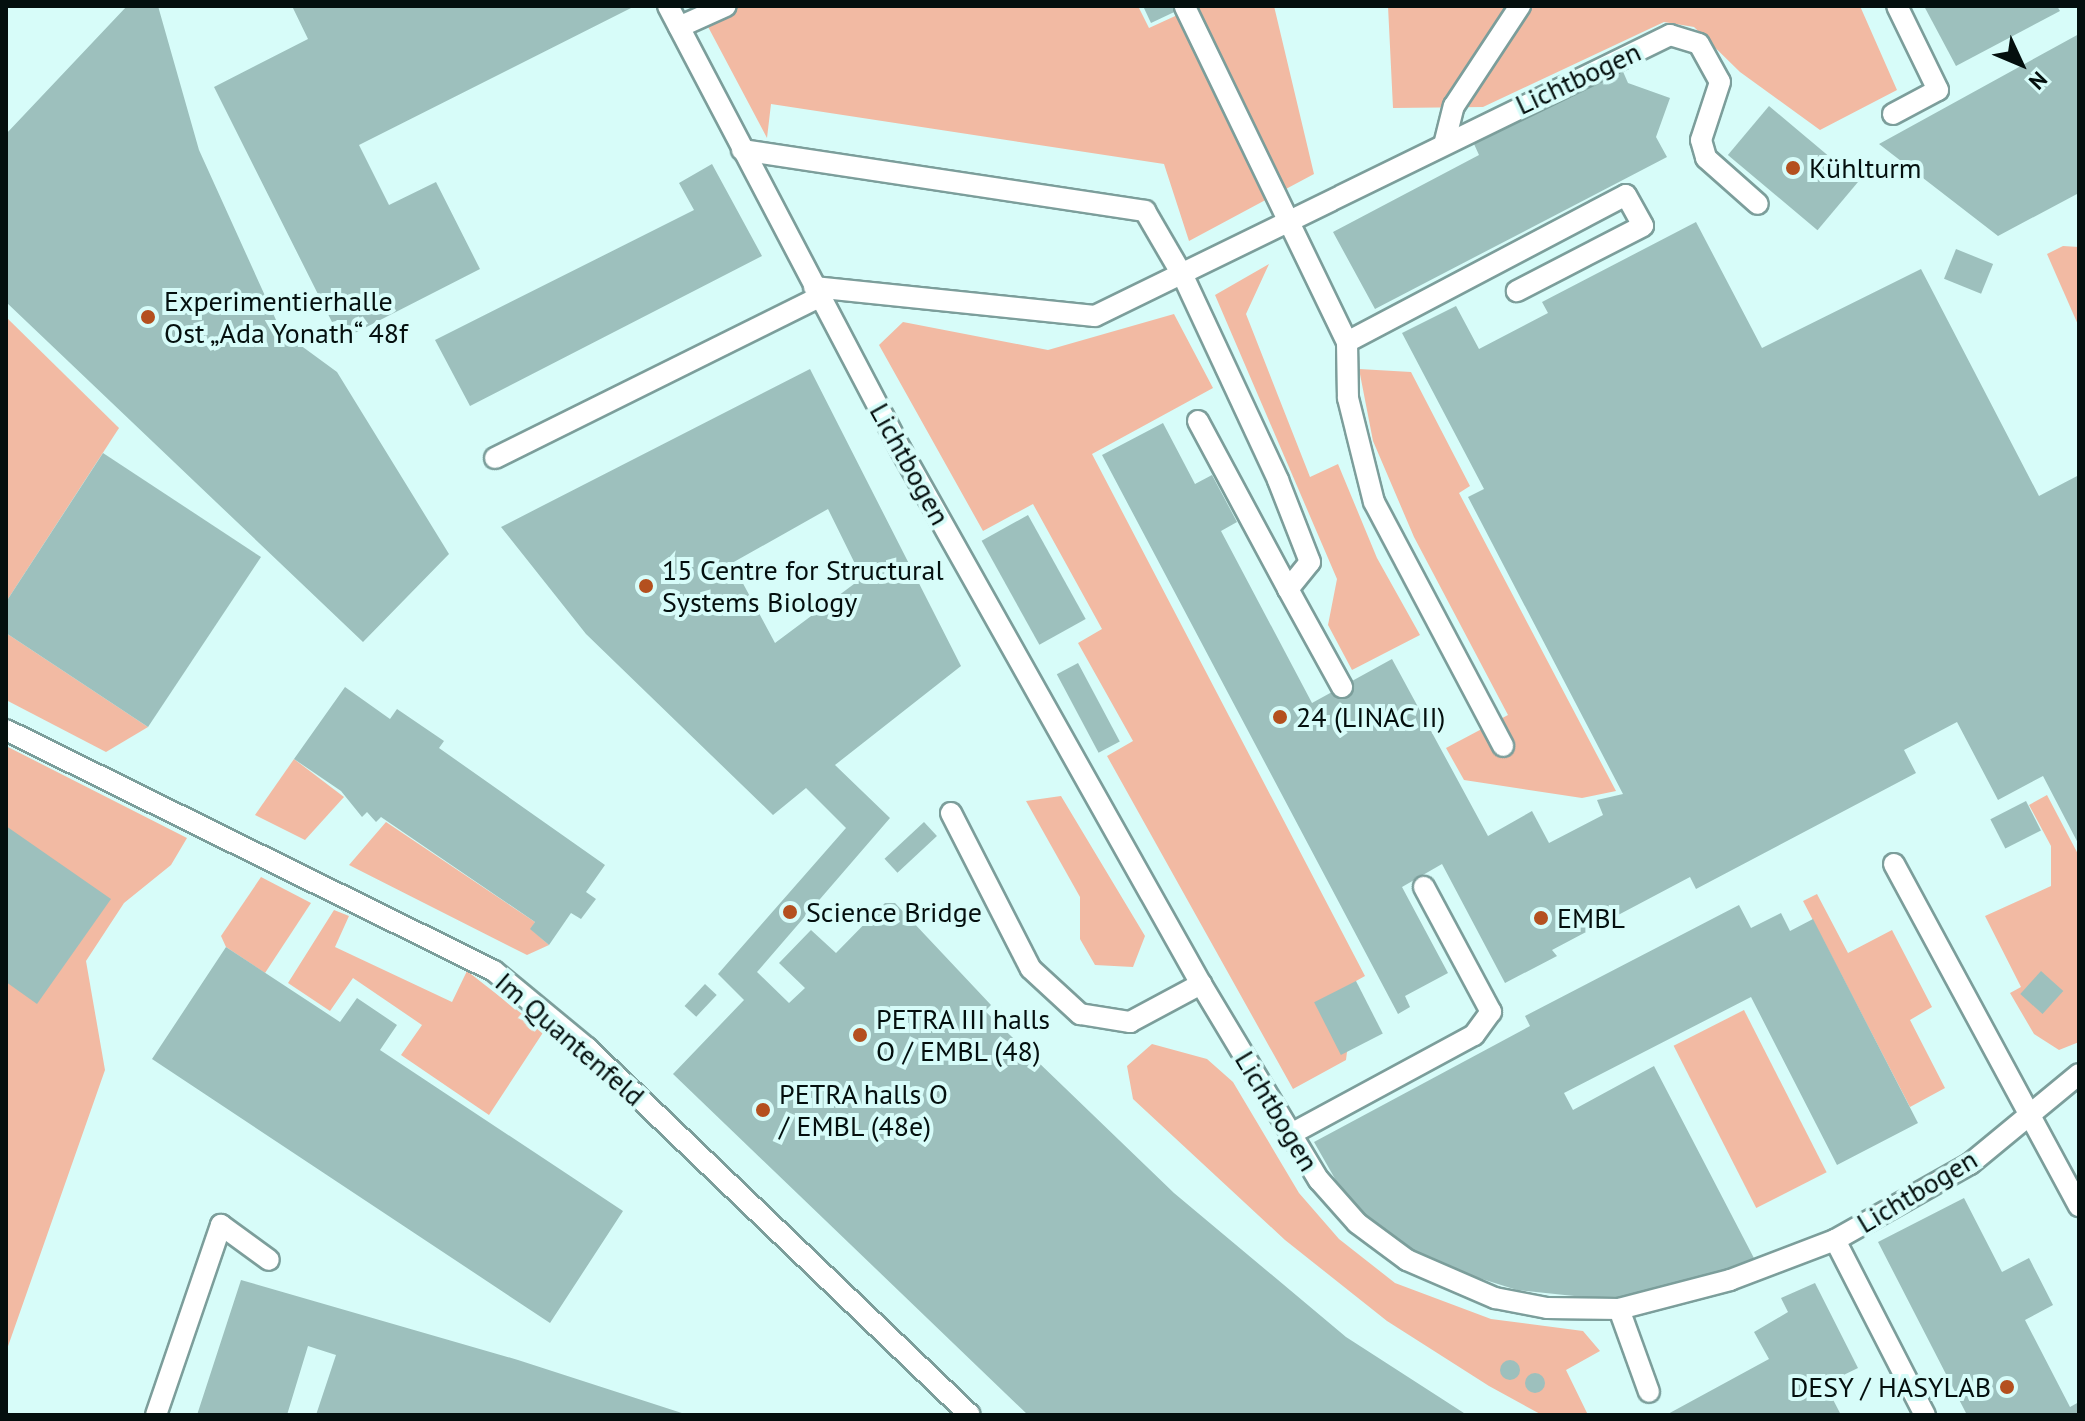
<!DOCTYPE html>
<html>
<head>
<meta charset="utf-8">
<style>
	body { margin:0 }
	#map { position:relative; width:2085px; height:1421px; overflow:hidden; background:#d7fcf9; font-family:"PT Sans",sans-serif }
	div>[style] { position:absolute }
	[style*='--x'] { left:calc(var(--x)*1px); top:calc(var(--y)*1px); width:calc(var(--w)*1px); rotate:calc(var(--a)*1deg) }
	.green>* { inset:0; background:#f2baa3; transform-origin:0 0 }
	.building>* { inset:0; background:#9dc0bd; transform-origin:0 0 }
	.round { border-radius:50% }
	.roads { filter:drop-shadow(2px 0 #7c9e9b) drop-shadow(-2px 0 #7c9e9b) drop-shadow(0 2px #7c9e9b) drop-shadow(0 -2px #7c9e9b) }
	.lane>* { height:20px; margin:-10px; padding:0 10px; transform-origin:10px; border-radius:10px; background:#fff }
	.dots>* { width:22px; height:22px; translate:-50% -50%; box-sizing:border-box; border:4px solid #d7fcf9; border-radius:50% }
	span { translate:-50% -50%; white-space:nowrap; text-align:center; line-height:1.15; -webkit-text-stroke:8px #d7fcf9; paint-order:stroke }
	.street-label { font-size:28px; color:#040f0e }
	.poi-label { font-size:28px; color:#040f0e }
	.left { translate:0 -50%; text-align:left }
	.right { translate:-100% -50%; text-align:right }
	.frame { position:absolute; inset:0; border:8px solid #040f0e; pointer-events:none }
	.north { position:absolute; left:1981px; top:24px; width:80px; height:80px; -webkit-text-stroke:6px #d7fcf9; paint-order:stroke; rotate:134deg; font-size:22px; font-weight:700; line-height:32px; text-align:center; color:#040f0e }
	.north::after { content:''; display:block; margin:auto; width:28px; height:36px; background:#040f0e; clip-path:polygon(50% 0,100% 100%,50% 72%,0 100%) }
</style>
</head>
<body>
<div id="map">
	<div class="green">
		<div style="clip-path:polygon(697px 6px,1138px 6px,1149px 28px,1197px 6px,1274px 6px,1314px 174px,1189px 241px,1164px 164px,771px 104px,767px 138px)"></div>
		<div style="clip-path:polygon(1388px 6px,1860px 6px,1897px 90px,1820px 130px,1740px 72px,1694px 27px,1664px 22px,1483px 107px,1393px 108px)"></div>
		<div style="clip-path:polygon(2063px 246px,2079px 247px,2079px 327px,2047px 254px)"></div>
		<div style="clip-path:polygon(1269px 264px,1246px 314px,1310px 477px,1338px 464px,1377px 558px,1420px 635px,1352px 670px,1328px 625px,1337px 579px,1215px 295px)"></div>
		<div style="clip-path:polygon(1174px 314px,1213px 388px,1092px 454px,1365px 976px,1356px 981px,1346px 1060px,1293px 1089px,1107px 756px,1133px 741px,1078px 643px,1102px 629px,1033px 504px,983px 531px,879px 345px,903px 322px,1048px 350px)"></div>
		<div style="clip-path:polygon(6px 317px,119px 428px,6px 602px)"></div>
		<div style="clip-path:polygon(1359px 369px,1411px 372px,1470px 486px,1459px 493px,1616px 791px,1582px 798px,1464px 780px,1446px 748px,1508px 715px,1414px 537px,1373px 441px)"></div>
		<div style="clip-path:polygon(6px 633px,148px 727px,106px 752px,6px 700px)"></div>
		<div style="clip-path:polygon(6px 746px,187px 838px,171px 865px,124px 903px,86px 961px,105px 1070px,6px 1352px)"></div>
		<div style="clip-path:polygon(294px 759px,344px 797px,305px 840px,255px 815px)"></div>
		<div style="clip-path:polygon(2047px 795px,2079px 856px,2079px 1042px,2059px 1050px,2034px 1034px,2010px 993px,2021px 987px,1985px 916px,2051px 886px,2051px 846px,2029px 805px)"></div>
		<div style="clip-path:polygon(1061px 796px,1145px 936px,1133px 967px,1095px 965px,1080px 939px,1080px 897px,1026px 801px)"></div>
		<div style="clip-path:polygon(386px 822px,535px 922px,531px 929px,549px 945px,527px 955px,349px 865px)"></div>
		<div style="clip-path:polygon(261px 877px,311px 903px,265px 973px,226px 947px,221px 936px)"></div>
		<div style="clip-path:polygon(1817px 894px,1848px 953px,1892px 930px,1932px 1007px,1910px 1020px,1945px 1088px,1910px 1107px,1803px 901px)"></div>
		<div style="clip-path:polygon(334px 910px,349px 916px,335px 947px,452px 1002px,467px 971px,544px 1031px,489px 1115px,401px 1055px,422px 1025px,353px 978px,330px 1011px,288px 983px)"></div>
		<div style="left:1744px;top:1010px;width:182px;height:79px;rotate:63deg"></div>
		<div style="clip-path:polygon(1152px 1044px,1207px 1059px,1233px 1082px,1299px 1193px,1339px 1239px,1395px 1283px,1491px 1319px,1583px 1331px,1600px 1351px,1566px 1370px,1588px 1415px,1542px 1415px,1489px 1386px,1387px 1321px,1285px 1240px,1133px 1099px,1127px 1066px)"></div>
	</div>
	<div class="building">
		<div style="clip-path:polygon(127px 6px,158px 6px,199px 150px,281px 331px,337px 372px,449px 554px,363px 642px,6px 302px,6px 134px)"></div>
		<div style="clip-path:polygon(292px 6px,635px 6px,359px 145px,389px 205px,436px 182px,480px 269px,341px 340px,214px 87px,308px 39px)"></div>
		<div style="clip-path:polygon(1143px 6px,1187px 6px,1151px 23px)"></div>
		<div style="clip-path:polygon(1924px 6px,2057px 6px,2060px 11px,1956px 66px)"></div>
		<div style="clip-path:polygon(2079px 34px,2079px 198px,2077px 194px,1998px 236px,1879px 144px)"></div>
		<div style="clip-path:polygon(1621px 67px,1628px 83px,1670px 98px,1656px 137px,1667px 157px,1375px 309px,1333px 232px,1479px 155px,1474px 144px)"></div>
		<div style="left:1769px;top:106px;width:117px;height:64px;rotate:40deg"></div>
		<div style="clip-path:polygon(712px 164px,762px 256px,470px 406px,435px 340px,694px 210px,679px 183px)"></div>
		<div style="clip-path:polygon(1696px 222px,1762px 348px,1921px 269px,2039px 496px,2079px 475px,2079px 845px,2043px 776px,1998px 800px,1957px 722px,1904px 750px,1916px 773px,1696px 889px,1690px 877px,1552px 950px,1557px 956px,1505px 983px,1442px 864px,1402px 887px,1448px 973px,1405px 996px,1410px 1007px,1398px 1014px,1102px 455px,1163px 423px,1195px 484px,1212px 475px,1237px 522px,1221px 531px,1312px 703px,1392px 659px,1488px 836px,1532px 811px,1549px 843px,1603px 815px,1597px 800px,1623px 794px,1468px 497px,1484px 489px,1402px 333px,1456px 306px,1479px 349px,1548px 313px,1542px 302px)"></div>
		<div style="left:1956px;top:249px;width:40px;height:32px;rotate:22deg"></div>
		<div style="clip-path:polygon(evenodd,810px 369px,961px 666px,835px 765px,890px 818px,757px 972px,789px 1003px,805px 988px,779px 963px,811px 930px,836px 953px,885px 903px,895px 903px,991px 1005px,985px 1011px,1174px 1193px,1346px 1337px,1467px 1415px,1028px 1415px,673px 1074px,744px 1000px,718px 974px,846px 828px,806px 788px,773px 815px,586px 634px,501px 527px,810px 369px,828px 509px,862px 578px,775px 643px,732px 563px,828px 509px)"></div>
		<div style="clip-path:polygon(103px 453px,261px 557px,148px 727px,6px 633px,6px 602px)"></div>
		<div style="left:1028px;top:515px;width:119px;height:53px;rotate:61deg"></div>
		<div style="left:1078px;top:663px;width:89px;height:24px;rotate:62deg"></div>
		<div style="clip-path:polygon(345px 687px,390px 719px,397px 709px,444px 741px,439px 748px,605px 865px,586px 892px,596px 899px,581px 919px,571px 913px,549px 945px,530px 929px,535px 922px,381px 817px,376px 822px,367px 812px,362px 817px,341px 791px,294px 759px)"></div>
		<div style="left:2026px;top:801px;width:33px;height:40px;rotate:63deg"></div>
		<div style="left:924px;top:822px;width:19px;height:54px;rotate:47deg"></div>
		<div style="clip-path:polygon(6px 826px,111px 899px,37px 1004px,6px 982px)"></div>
		<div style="clip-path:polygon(1739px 905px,1751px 928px,1781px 913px,1790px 931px,1813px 919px,1918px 1123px,1837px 1165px,1751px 997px,1564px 1093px,1573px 1110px,1654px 1066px,1756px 1262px,1664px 1291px,1603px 1299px,1517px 1290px,1428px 1262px,1366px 1216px,1338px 1184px,1314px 1142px,1530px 1026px,1525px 1016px)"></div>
		<div style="clip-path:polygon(226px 947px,340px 1022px,357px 998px,397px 1025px,380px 1050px,623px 1211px,550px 1323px,152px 1059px)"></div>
		<div style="left:2041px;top:971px;width:30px;height:31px;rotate:42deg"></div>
		<div style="left:1356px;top:981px;width:59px;height:47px;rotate:63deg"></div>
		<div style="left:705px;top:984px;width:16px;height:30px;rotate:43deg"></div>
		<div style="clip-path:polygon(1964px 1198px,2002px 1272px,2029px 1258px,2053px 1305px,2025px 1320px,2070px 1407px,2079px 1402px,2079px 1415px,1967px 1415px,1878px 1242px)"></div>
		<div style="clip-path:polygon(241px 1280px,518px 1360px,688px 1415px,316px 1415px,336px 1355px,308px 1346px,287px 1415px,197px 1415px)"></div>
		<div style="clip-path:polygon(1815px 1283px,1858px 1368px,1825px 1384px,1841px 1415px,1666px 1415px,1769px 1359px,1754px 1332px,1788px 1312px,1781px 1298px)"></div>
		<div class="round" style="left:1500px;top:1360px;width:20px;height:20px"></div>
		<div class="round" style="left:1525px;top:1373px;width:20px;height:20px"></div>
	</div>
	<div class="roads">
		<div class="lane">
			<div style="--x:668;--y:6;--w:501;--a:62.31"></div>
			<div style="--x:901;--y:450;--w:612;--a:60.67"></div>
			<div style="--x:1201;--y:984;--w:229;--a:59"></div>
			<div style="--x:1319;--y:1180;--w:57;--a:48.5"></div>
			<div style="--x:1357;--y:1223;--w:62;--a:36.5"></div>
			<div style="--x:1407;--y:1260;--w:96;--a:23.4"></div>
			<div style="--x:1495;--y:1298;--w:53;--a:10.9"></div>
			<div style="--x:1547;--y:1308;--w:72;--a:0.8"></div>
			<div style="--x:1619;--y:1309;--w:115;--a:-14.6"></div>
			<div style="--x:1730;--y:1280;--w:112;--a:-20.9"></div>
			<div style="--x:1835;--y:1240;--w:155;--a:-29.4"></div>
			<div style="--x:1970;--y:1164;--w:141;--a:-39.5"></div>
			<div style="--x:1185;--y:7;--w:372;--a:64.2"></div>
			<div style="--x:1347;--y:342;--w:56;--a:89"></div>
			<div style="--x:1348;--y:398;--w:107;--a:76"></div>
			<div style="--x:1374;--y:502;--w:276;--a:62.1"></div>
			<div style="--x:679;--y:27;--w:51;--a:-24.1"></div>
			<div style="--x:1893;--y:114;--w:51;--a:-28.1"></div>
			<div style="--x:1938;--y:90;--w:93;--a:-116"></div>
			<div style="--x:1445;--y:141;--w:36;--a:-76"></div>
			<div style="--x:1454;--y:106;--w:120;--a:-56.6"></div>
			<div style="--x:742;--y:150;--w:408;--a:8.6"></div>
			<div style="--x:1145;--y:211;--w:78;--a:59.8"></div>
			<div style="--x:1184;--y:278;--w:223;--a:65"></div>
			<div style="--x:1278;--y:480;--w:88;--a:68.7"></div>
			<div style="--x:1310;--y:562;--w:35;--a:129"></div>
			<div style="--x:1288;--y:589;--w:112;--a:61.1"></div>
			<div style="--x:814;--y:287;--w:282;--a:5.9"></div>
			<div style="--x:1095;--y:316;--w:640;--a:-26.04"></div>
			<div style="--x:1670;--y:35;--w:30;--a:17"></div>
			<div style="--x:1699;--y:44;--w:43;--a:61.1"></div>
			<div style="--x:1720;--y:82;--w:61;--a:108.1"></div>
			<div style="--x:1701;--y:140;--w:19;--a:74"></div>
			<div style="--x:1706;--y:158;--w:69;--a:41.5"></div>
			<div style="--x:1347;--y:342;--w:315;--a:-27.8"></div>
			<div style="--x:1626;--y:195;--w:35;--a:61"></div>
			<div style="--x:1643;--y:226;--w:142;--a:152.7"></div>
			<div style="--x:1198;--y:421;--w:191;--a:61.8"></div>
			<div style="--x:495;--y:458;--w:362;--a:-26.4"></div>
			<div style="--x:6;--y:730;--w:544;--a:26.28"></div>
			<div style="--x:494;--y:971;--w:121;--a:39.6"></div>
			<div style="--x:587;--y:1048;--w:530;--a:43.78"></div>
			<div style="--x:951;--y:813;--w:175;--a:62.9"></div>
			<div style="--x:1031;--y:969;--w:67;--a:42.6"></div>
			<div style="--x:1080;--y:1014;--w:51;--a:9.1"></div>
			<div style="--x:1130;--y:1022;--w:81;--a:-28.2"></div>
			<div style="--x:1894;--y:864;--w:389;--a:61.6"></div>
			<div style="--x:1291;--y:1134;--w:208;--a:-28.4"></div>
			<div style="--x:1474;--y:1035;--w:29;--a:-54"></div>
			<div style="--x:1491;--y:1012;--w:142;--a:-118.2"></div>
			<div style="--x:1835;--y:1240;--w:197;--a:62.8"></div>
			<div style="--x:1619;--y:1309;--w:88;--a:70.1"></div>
			<div style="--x:156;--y:1415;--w:201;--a:-71.1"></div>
			<div style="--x:221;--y:1225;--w:59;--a:36.1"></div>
		</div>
	</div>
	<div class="dots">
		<div style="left:1793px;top:168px;background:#b4501f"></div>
		<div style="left:148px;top:317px;background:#b4501f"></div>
		<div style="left:646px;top:586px;background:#b4501f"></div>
		<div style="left:1280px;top:717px;background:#b4501f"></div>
		<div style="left:790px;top:912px;background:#b4501f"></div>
		<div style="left:1541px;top:918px;background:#b4501f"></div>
		<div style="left:860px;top:1035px;background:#b4501f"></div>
		<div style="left:763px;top:1110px;background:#b4501f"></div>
		<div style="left:2007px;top:1387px;background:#b4501f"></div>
	</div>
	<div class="street-label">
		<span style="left:1578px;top:78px;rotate:-25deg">Lichtbogen</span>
		<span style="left:910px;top:464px;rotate:61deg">Lichtbogen</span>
		<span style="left:570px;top:1039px;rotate:41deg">Im Quantenfeld</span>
		<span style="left:1277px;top:1111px;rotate:59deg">Lichtbogen</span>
		<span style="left:1917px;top:1191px;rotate:-31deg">Lichtbogen</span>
	</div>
	<div class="poi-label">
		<span class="left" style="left:1809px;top:168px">Kühlturm</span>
		<span class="left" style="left:164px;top:317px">Experimentierhalle<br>Ost „Ada Yonath“ 48f</span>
		<span class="left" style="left:662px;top:586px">15 Centre for Structural<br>Systems Biology</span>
		<span class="left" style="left:1296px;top:717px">24 (LINAC II)</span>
		<span class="left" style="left:806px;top:912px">Science Bridge</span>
		<span class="left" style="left:1557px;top:918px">EMBL</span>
		<span class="left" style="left:876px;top:1035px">PETRA III halls<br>O / EMBL (48)</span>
		<span class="left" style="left:779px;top:1110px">PETRA halls O<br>/ EMBL (48e)</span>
		<span class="right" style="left:1991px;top:1387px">DESY / HASYLAB</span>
	</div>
	<div class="frame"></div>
	<div class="north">N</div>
</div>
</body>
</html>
